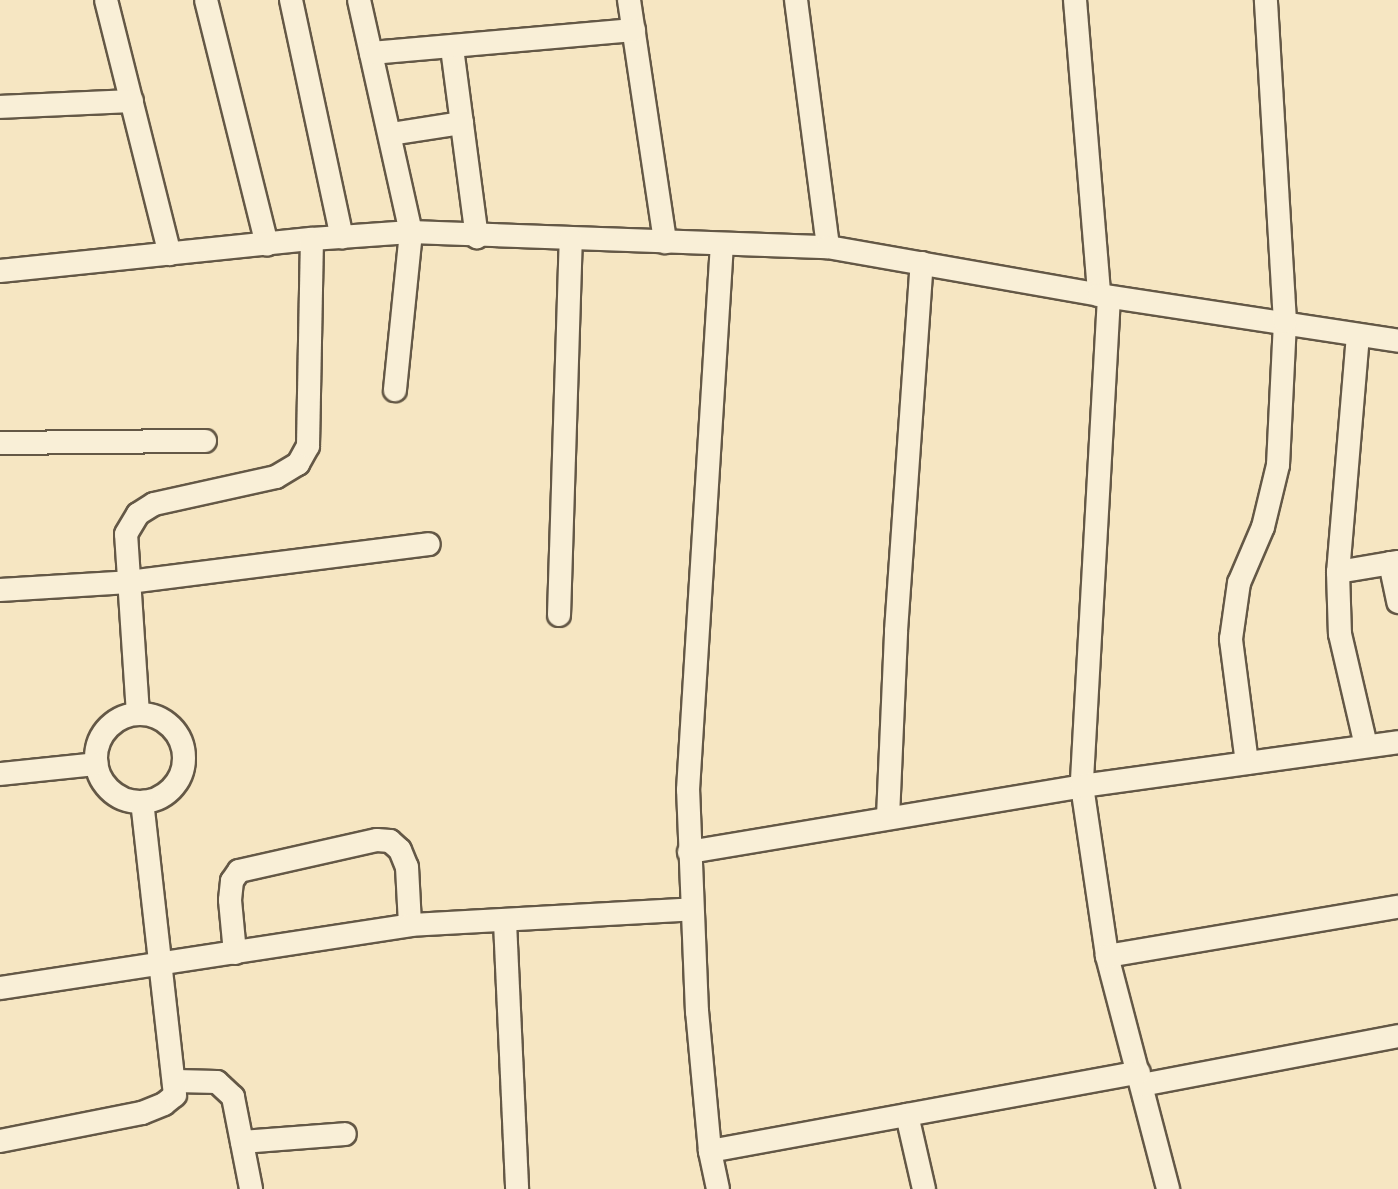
<!DOCTYPE html>
<html>
<head>
<meta charset="utf-8">
<style>
	body { margin:0 }
	#map { position:relative; width:1398px; height:1189px; overflow:hidden; background:#f6e6c2; font-family:"Gentium Book Plus",serif }
	div>[style] { position:absolute }
	[style*='--x'] { left:calc(var(--x)*1px); top:calc(var(--y)*1px); width:calc(var(--w)*1px); rotate:calc(var(--a)*1deg) }
	.roads { filter:drop-shadow(2px 0 #645846) drop-shadow(-2px 0 #645846) drop-shadow(0 2px #645846) drop-shadow(0 -2px #645846) }
	.street>* { height:22px; margin:-11px; padding:0 11px; transform-origin:11px; border-radius:11px; background:#f9efd7 }
	.street>.ring { margin:-11px; padding:0; box-sizing:content-box; background:none; border:22px solid #f9efd7; border-radius:50% }
	span { translate:-50% -50%; white-space:nowrap; text-align:center; line-height:1.15; -webkit-text-stroke:4.5px #f9efd7; paint-order:stroke }
</style>
</head>
<body>
<div id="map">
	<div class="roads">
		<div class="street">
			<div style="--x:106;--y:0;--w:262;--a:75.9"></div>
			<div style="--x:206;--y:0;--w:252;--a:76"></div>
			<div style="--x:291;--y:0;--w:243;--a:77.9"></div>
			<div style="--x:359;--y:0;--w:238;--a:77.4"></div>
			<div style="--x:411;--y:232;--w:159;--a:95.8"></div>
			<div style="--x:629;--y:0;--w:245;--a:81.5"></div>
			<div style="--x:796;--y:0;--w:249;--a:82.6"></div>
			<div style="--x:1075;--y:0;--w:296;--a:85.3"></div>
			<div style="--x:452;--y:48;--w:191;--a:82.5"></div>
			<div style="--x:371;--y:53;--w:264;--a:-5"></div>
			<div style="--x:0;--y:107;--w:132;--a:-2.6"></div>
			<div style="--x:391;--y:134;--w:72;--a:-8.8"></div>
			<div style="--x:0;--y:271;--w:314;--a:-5.9"></div>
			<div style="--x:312;--y:239;--w:99;--a:-4"></div>
			<div style="--x:411;--y:232;--w:417;--a:2.1"></div>
			<div style="--x:828;--y:247;--w:275;--a:10"></div>
			<div style="--x:1099;--y:295;--w:303;--a:8.7"></div>
			<div style="--x:1109;--y:297;--w:490;--a:93.2"></div>
			<div style="--x:1082;--y:786;--w:172;--a:81.6"></div>
			<div style="--x:1107;--y:956;--w:241;--a:75.3"></div>
			<div style="--x:1358;--y:335;--w:238;--a:94.8"></div>
			<div style="--x:1338;--y:572;--w:62;--a:88.2"></div>
			<div style="--x:1340;--y:634;--w:115;--a:76.9"></div>
			<div style="--x:0;--y:443;--w:205;--a:-0.6"></div>
			<div style="--x:1390;--y:563;--w:40;--a:78"></div>
			<div style="--x:1338;--y:572;--w:61;--a:-9.5"></div>
			<div style="--x:0;--y:590;--w:129;--a:-3.5"></div>
			<div style="--x:129;--y:582;--w:302;--a:-7.2"></div>
			<div style="--x:559;--y:615;--w:376;--a:-88.2"></div>
			<div style="--x:138;--y:714;--w:180;--a:-93.8"></div>
			<div style="--x:126;--y:534;--w:23;--a:-59"></div>
			<div style="--x:138;--y:514;--w:19;--a:-32"></div>
			<div style="--x:154;--y:504;--w:125;--a:-12.5"></div>
			<div style="--x:276;--y:477;--w:26;--a:-31"></div>
			<div style="--x:298;--y:464;--w:21;--a:-61"></div>
			<div style="--x:308;--y:446;--w:207;--a:-88.9"></div>
			<div class="ring" style="left:96px;top:714px;width:66px;height:66px"></div>
			<div style="--x:1247;--y:763;--w:125;--a:-97.4"></div>
			<div style="--x:1231;--y:639;--w:57;--a:-81.9"></div>
			<div style="--x:1239;--y:583;--w:61;--a:-66.8"></div>
			<div style="--x:1263;--y:527;--w:64;--a:-76.4"></div>
			<div style="--x:1278;--y:465;--w:143;--a:-87.2"></div>
			<div style="--x:1285;--y:322;--w:323;--a:-93.4"></div>
			<div style="--x:0;--y:774;--w:97;--a:-5.9"></div>
			<div style="--x:888;--y:817;--w:186;--a:-87.5"></div>
			<div style="--x:896;--y:631;--w:369;--a:-86"></div>
			<div style="--x:689;--y:852;--w:399;--a:-9.5"></div>
			<div style="--x:1082;--y:786;--w:319;--a:-7.9"></div>
			<div style="--x:505;--y:922;--w:267;--a:87.4"></div>
			<div style="--x:235;--y:953;--w:53;--a:-95.4"></div>
			<div style="--x:230;--y:900;--w:19;--a:-84"></div>
			<div style="--x:232;--y:881;--w:12;--a:-55"></div>
			<div style="--x:239;--y:871;--w:141;--a:-12.7"></div>
			<div style="--x:377;--y:840;--w:13;--a:4"></div>
			<div style="--x:390;--y:841;--w:13;--a:42"></div>
			<div style="--x:400;--y:850;--w:18;--a:68"></div>
			<div style="--x:407;--y:867;--w:58;--a:87"></div>
			<div style="--x:1107;--y:956;--w:295;--a:-9.6"></div>
			<div style="--x:0;--y:988;--w:415;--a:-8.7"></div>
			<div style="--x:410;--y:925;--w:282;--a:-3.2"></div>
			<div style="--x:176;--y:1081;--w:41;--a:1.4"></div>
			<div style="--x:217;--y:1082;--w:22;--a:43"></div>
			<div style="--x:233;--y:1097;--w:94;--a:78.9"></div>
			<div style="--x:1142;--y:1085;--w:261;--a:-10.8"></div>
			<div style="--x:907;--y:1115;--w:76;--a:77.1"></div>
			<div style="--x:0;--y:1141;--w:145;--a:-11.2"></div>
			<div style="--x:142;--y:1113;--w:24;--a:-22"></div>
			<div style="--x:164;--y:1104;--w:14;--a:-39"></div>
			<div style="--x:175;--y:1095;--w:295;--a:-96.4"></div>
			<div style="--x:242;--y:1142;--w:103;--a:-4.4"></div>
			<div style="--x:710;--y:1151;--w:436;--a:-10.4"></div>
			<div style="--x:718;--y:1189;--w:39;--a:-102"></div>
			<div style="--x:710;--y:1151;--w:140;--a:-95.3"></div>
			<div style="--x:697;--y:1012;--w:222;--a:-92.3"></div>
			<div style="--x:688;--y:790;--w:547;--a:-86.44"></div>
		</div>
	</div>
</div>
</body>
</html>
